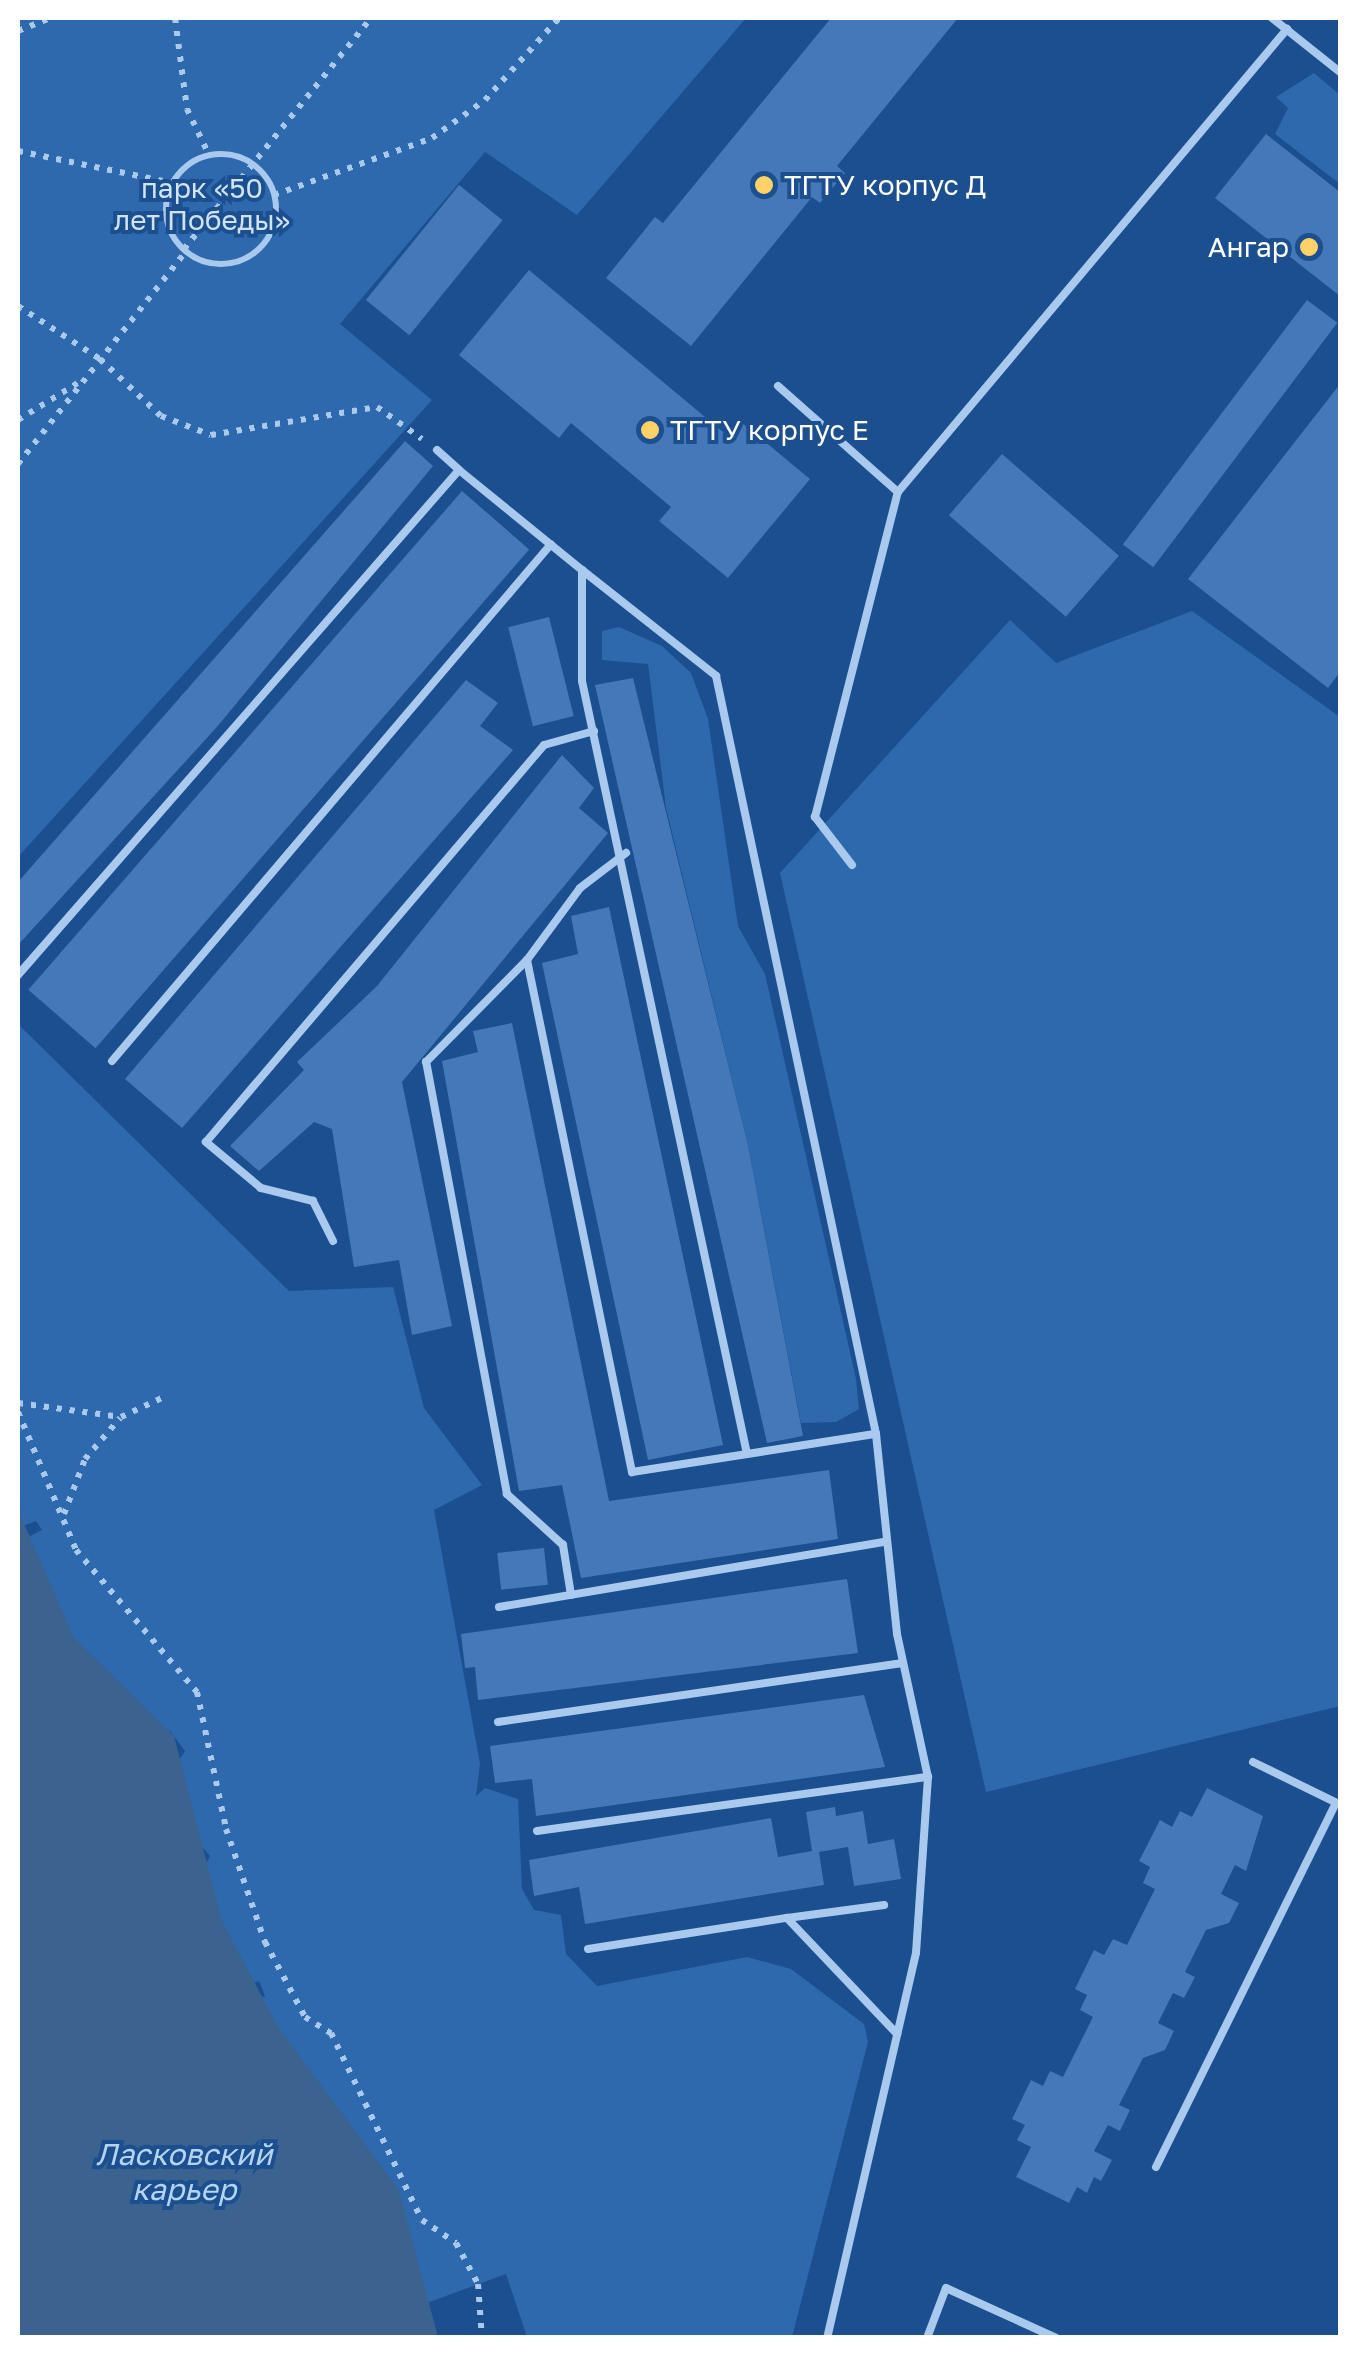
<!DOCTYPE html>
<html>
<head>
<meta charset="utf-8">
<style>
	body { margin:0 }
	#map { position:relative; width:1358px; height:2355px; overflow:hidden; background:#1b4f8f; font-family:"Golos Text",sans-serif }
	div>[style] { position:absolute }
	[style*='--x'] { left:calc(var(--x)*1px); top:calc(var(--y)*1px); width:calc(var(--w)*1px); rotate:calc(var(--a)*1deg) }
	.green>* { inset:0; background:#2e69ad }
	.water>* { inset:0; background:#3c6290 }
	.building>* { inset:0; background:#4478b7; transform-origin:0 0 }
	.path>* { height:6px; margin-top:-3px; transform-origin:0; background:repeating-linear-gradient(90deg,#a9c9ee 0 5px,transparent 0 13px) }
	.path>.ring { margin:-3px; padding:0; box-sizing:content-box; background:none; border:6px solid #a9c9ee; border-radius:50% }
	.lane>* { height:8px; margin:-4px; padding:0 4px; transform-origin:4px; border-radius:4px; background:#a9c9ee }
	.dots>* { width:28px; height:28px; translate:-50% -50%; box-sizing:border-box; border:5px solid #1b4f8f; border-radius:50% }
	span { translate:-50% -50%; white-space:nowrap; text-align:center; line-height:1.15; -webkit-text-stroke:8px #1b4f8f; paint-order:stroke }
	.poi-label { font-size:28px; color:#fff }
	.left { translate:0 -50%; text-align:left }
	.right { translate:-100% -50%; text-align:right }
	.park-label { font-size:28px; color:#cfe3fa }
	.water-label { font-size:30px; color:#b5d3f5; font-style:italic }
	.frame { position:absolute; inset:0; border:20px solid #fff; pointer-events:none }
</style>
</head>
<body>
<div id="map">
	<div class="green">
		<div style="clip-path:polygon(18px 18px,746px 18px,577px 215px,485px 152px,340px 324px,432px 400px,18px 857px)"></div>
		<div style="clip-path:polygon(1314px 73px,1340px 95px,1340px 184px,1275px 134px,1288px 108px,1276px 97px)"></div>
		<div style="clip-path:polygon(1192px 611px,1340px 717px,1340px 1706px,986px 1792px,780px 873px,1010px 620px,1056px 663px)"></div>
		<div style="clip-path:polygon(619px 627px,662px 646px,691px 673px,708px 719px,738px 926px,765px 974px,856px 1379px,859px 1409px,836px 1422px,801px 1423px,748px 1145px,666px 808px,648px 664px,602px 660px,602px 631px)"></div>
		<div style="clip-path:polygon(18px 1024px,289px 1291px,393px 1287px,424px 1408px,482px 1485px,434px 1510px,480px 1764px,476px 1796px,485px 1788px,518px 1799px,522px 1889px,534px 1910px,561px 1915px,566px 1954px,597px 1986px,747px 1957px,791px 1969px,864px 2024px,868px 2042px,792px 2337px,527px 2337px,506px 2274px,424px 2304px,238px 2007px,265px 1996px,259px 1981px,236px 1989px,202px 1872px,210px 1856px,190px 1832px,175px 1766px,185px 1751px,170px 1731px,141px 1754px,18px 1542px,42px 1530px,36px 1521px,18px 1528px)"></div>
	</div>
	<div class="water">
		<div style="clip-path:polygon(18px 1510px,74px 1638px,174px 1736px,222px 1921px,278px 2027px,399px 2190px,438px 2337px,18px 2337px)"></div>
	</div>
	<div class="building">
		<div style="clip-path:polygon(831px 18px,958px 18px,837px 166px,845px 173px,820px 203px,812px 197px,691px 346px,606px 278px,655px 217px,663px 223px)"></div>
		<div style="clip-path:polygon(1266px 134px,1340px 192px,1340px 296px,1215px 198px)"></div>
		<div style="left:459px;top:185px;width:56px;height:148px;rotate:39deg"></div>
		<div style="clip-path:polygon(529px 270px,729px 437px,741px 422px,810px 479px,728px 578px,659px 521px,671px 507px,571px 423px,559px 438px,459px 355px)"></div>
		<div style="left:1307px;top:300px;width:38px;height:306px;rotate:37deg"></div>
		<div style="clip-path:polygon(1340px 384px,1340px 672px,1328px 688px,1188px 579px)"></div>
		<div style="clip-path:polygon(405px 441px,433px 466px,216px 728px,18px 945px,18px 882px)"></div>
		<div style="left:1002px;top:454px;width:155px;height:81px;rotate:41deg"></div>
		<div style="left:462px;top:491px;width:89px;height:661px;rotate:41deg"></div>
		<div style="left:549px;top:617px;width:102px;height:42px;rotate:76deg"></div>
		<div style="clip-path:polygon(633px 678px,748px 1145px,803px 1436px,767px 1443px,595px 685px)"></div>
		<div style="clip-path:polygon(466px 680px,498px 703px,480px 726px,513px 750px,182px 1128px,125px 1079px)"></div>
		<div style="clip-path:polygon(562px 755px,594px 788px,579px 808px,608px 833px,402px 1082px,452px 1326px,412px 1335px,399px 1260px,354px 1267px,332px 1129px,314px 1122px,259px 1171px,230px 1146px,304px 1070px,297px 1062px,377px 986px)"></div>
		<div style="clip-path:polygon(609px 907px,723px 1445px,648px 1460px,542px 963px,578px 954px,571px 916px)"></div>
		<div style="clip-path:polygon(512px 1023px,609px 1501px,829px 1470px,838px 1539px,581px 1578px,562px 1485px,519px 1491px,442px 1061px,478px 1052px,473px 1031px)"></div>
		<div style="left:544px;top:1548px;width:37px;height:47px;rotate:84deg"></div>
		<div style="clip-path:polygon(847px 1579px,858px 1653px,478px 1700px,475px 1667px,465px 1668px,461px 1634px)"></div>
		<div style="clip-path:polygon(864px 1695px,885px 1767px,536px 1816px,532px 1779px,495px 1783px,490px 1746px)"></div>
		<div style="clip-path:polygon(1207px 1788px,1263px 1816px,1246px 1871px,1235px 1865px,1221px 1894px,1239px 1903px,1229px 1923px,1206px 1930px,1185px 1972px,1195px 1977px,1184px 1998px,1173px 1993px,1158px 2023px,1174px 2031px,1165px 2050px,1143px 2058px,1119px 2105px,1130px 2110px,1120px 2131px,1108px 2125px,1094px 2151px,1112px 2160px,1101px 2181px,1094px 2177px,1087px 2193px,1077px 2187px,1069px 2203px,1016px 2177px,1031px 2147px,1017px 2140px,1025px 2125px,1012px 2119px,1031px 2080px,1043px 2086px,1050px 2071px,1063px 2077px,1093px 2017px,1080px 2010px,1087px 1995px,1075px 1989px,1094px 1950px,1104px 1955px,1113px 1939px,1127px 1945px,1155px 1889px,1143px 1883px,1150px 1867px,1139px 1861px,1160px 1820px,1172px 1827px,1180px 1811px,1192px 1817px)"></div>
		<div style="clip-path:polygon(835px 1807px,836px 1816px,863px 1811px,868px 1844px,894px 1839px,901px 1879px,854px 1886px,848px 1847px,819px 1852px,824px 1885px,585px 1924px,579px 1887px,534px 1896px,529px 1860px,771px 1818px,778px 1857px,812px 1851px,806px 1812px)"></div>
	</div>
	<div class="path">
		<div style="--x:175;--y:18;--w:92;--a:82.5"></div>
		<div style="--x:187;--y:109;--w:51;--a:64.4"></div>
		<div style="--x:18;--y:31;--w:35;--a:-22"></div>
		<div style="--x:18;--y:151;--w:158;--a:11.7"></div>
		<div class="ring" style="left:166px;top:154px;width:104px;height:104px"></div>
		<div style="--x:274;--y:195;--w:168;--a:-19.8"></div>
		<div style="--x:432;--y:138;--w:65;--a:-35.6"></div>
		<div style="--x:485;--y:100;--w:110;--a:-47.9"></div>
		<div style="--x:184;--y:249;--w:297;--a:-51"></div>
		<div style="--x:18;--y:306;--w:98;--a:32.9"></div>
		<div style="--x:100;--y:359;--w:83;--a:43.1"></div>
		<div style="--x:161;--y:416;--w:53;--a:20.8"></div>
		<div style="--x:211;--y:435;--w:168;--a:-9.6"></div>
		<div style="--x:377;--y:407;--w:55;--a:35.4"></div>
		<div style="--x:18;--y:420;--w:74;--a:-31.8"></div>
		<div style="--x:18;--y:464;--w:271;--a:-51.7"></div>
		<div style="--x:18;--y:1403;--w:104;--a:7.7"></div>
		<div style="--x:121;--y:1417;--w:45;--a:-24.9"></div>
		<div style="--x:18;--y:1412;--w:150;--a:67.2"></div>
		<div style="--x:76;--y:1550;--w:187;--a:49.6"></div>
		<div style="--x:197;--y:1692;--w:140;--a:78"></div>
		<div style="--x:226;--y:1829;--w:120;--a:71"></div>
		<div style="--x:265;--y:1942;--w:85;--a:61.9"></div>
		<div style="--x:305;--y:2017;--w:31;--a:32"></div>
		<div style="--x:331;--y:2033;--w:208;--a:64.1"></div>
		<div style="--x:422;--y:2220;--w:41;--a:34.1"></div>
		<div style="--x:456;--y:2243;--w:47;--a:61.8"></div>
		<div style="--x:478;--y:2284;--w:54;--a:85.8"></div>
		<div style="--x:64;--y:1514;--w:59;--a:-69.1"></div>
		<div style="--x:85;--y:1459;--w:54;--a:-49.5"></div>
	</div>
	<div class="lane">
		<div style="--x:1272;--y:18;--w:87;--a:38.5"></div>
		<div style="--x:778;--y:386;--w:160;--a:41.5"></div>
		<div style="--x:898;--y:492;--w:605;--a:-49.96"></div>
		<div style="--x:437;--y:450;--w:30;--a:42"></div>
		<div style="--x:582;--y:570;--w:171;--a:38.3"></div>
		<div style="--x:716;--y:676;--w:775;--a:78.08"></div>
		<div style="--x:852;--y:865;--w:61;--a:-127.6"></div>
		<div style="--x:815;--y:817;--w:335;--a:-75.7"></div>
		<div style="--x:527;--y:960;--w:523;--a:78.41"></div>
		<div style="--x:632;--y:1472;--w:247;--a:-8.9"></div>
		<div style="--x:876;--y:1434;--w:201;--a:84"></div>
		<div style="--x:897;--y:1634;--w:146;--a:77.8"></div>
		<div style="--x:928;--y:1777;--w:176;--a:93.9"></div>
		<div style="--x:916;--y:1953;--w:395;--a:103"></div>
		<div style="--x:18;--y:975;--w:670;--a:-48.87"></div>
		<div style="--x:459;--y:470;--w:159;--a:39.1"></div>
		<div style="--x:582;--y:570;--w:111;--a:90"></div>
		<div style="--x:582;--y:681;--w:790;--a:77.95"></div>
		<div style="--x:112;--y:1061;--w:678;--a:-49.66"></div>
		<div style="--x:333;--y:1241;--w:45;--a:-116.6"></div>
		<div style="--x:313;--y:1201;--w:54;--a:-166"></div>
		<div style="--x:261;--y:1188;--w:72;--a:-140.1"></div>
		<div style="--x:206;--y:1142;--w:521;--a:-49.59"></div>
		<div style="--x:544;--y:745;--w:52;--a:-15.6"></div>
		<div style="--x:571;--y:1595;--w:51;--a:-99.1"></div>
		<div style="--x:563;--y:1545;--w:76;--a:-137.7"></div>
		<div style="--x:507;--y:1494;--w:440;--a:-100.6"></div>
		<div style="--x:426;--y:1062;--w:144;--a:-45.3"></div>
		<div style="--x:527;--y:960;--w:89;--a:-53.6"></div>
		<div style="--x:580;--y:888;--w:58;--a:-37.3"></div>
		<div style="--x:499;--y:1607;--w:390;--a:-9.6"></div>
		<div style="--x:498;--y:1722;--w:409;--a:-8.3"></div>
		<div style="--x:1253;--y:1762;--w:96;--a:26"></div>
		<div style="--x:537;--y:1831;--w:395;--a:-7.9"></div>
		<div style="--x:787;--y:1918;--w:98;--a:-7.6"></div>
		<div style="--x:588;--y:1949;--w:201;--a:-8.9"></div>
		<div style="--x:787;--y:1918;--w:160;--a:46.5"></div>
		<div style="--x:1156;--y:2167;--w:406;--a:-63.7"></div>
		<div style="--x:927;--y:2338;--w:53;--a:-69.2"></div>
		<div style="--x:946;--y:2288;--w:121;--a:24.4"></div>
	</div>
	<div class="dots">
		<div style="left:764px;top:185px;background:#ffd166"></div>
		<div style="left:1309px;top:247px;background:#ffd166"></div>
		<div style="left:650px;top:430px;background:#ffd166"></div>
	</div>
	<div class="poi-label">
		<span class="left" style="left:784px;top:185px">ТГТУ корпус Д</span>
		<span class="right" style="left:1289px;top:247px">Ангар</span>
		<span class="left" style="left:670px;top:430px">ТГТУ корпус Е</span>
	</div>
	<div class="park-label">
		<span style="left:202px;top:204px">парк «50<br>лет Победы»</span>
	</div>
	<div class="water-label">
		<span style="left:184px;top:2171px">Ласковский<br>карьер</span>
	</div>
	<div class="frame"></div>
</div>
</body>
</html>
